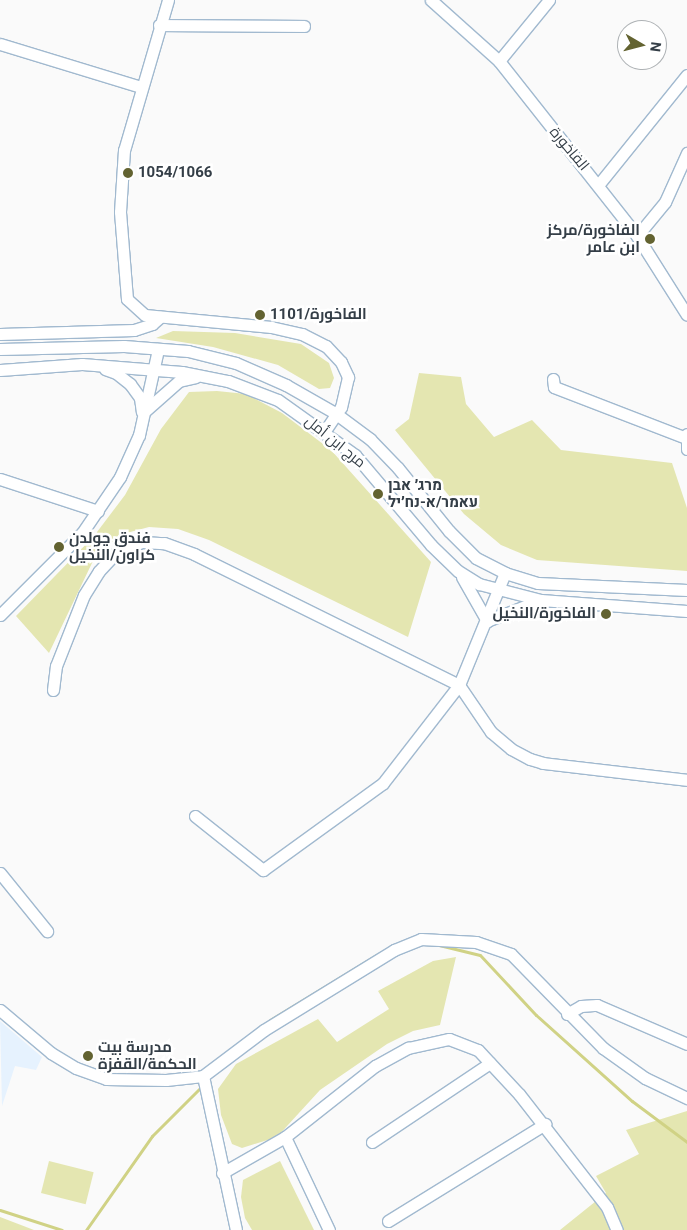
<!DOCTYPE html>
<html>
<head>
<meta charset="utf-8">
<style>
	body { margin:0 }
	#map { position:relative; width:687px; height:1230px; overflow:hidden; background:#fafafa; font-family:Roboto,Cairo,Heebo,sans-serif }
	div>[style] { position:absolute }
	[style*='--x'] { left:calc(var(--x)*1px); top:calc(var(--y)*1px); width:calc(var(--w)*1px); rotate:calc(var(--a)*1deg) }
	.built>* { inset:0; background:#e6f2fe }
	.green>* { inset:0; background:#e4e6b1; transform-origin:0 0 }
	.stream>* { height:3px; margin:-1.5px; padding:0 1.5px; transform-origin:1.5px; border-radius:1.5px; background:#d0d285 }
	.roads { filter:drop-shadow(1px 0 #a1b9cf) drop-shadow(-1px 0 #a1b9cf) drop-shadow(0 1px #a1b9cf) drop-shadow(0 -1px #a1b9cf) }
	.minor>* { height:11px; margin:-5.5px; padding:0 5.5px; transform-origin:5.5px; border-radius:5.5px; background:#fff }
	.dots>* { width:14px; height:14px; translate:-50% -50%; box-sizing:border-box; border:2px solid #fff; border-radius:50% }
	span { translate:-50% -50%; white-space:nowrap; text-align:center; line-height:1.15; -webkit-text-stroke:5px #fff; paint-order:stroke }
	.street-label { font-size:15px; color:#343e47 }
	.poi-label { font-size:15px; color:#343e47; font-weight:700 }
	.left { translate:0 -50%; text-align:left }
	.right { translate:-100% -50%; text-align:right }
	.north { position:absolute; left:617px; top:20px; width:50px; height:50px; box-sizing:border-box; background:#fff; border:1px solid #aeb2b5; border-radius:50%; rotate:98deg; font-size:14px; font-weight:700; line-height:20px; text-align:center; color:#343e47 }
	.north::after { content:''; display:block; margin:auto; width:18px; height:22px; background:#636331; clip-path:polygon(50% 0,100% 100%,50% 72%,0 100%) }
</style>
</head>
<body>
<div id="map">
	<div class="built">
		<div style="clip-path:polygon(0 1021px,42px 1057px,36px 1070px,15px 1066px,2px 1106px)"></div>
	</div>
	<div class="green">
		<div style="clip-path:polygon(173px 331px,235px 333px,301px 344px,329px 363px,334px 378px,330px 388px,319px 389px,278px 365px,213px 347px,156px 338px)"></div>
		<div style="clip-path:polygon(419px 373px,461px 377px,466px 404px,494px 437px,532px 420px,561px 450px,672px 463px,687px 508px,687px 571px,537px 560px,501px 545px,464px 514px,395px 430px,409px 419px)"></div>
		<div style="clip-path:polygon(217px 391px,246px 394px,282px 413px,331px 450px,431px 562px,408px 637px,209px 540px,178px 529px,149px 527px,119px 535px,92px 563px,49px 653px,16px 616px,94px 536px,125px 495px,161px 429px,189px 392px)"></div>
		<div style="clip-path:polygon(456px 957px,440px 1025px,413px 1031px,387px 1044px,320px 1090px,277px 1137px,242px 1148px,232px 1144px,221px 1115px,218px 1089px,236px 1064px,318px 1019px,337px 1042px,389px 1009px,378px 991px,433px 961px)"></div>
		<div style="clip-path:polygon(687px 1111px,687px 1230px,560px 1230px,606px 1193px,596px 1176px,639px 1154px,626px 1130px)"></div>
		<div style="left:49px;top:1161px;width:46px;height:33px;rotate:14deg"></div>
		<div style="clip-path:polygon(280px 1161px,314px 1230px,252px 1230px,245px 1218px,241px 1197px,243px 1180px)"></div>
		<div style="clip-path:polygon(0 1217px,34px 1230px,0 1230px)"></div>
	</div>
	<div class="stream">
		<div style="--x:439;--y:945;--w:42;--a:13.7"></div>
		<div style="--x:480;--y:955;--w:82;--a:47"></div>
		<div style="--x:536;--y:1015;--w:129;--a:41.9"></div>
		<div style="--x:632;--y:1101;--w:69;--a:36.7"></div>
		<div style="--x:270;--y:1020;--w:127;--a:-31.4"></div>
		<div style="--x:0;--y:1210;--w:65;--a:17.9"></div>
		<div style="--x:86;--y:1230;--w:115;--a:-54.9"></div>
		<div style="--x:152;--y:1136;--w:69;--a:-45"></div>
	</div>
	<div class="roads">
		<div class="minor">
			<div style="--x:168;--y:0;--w:156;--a:106.3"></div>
			<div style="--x:124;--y:150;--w:62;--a:93.7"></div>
			<div style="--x:120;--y:212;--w:87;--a:85.4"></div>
			<div style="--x:127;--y:299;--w:24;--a:42"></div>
			<div style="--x:145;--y:315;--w:127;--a:5.4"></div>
			<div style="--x:271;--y:327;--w:32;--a:13"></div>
			<div style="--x:302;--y:334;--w:27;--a:27"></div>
			<div style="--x:326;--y:346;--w:22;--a:47"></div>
			<div style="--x:341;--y:362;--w:17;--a:65"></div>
			<div style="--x:348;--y:377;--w:31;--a:103"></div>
			<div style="--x:341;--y:407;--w:29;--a:124"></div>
			<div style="--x:431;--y:0;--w:91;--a:41.9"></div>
			<div style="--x:499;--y:61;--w:223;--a:51.7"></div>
			<div style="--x:637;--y:236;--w:93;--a:57.7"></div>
			<div style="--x:159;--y:25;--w:145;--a:0.4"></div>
			<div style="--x:0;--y:44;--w:147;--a:17"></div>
			<div style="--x:499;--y:61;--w:79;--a:-50.7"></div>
			<div style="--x:599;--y:184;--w:140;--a:-51.1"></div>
			<div style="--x:637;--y:236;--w:44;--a:-50.5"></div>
			<div style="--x:665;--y:202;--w:54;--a:-65.8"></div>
			<div style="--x:0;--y:334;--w:134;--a:-1.7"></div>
			<div style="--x:134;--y:330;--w:19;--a:-18"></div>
			<div style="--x:152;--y:324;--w:11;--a:-41"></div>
			<div style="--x:0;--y:349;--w:124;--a:-1.4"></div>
			<div style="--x:124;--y:346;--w:64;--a:4.5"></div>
			<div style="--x:188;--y:351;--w:49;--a:14"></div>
			<div style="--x:236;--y:363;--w:55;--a:23.7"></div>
			<div style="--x:286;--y:385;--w:56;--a:29.7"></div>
			<div style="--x:335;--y:413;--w:44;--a:36.6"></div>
			<div style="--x:370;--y:439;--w:40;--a:46"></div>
			<div style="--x:398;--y:468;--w:81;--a:51"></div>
			<div style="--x:449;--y:531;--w:38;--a:45"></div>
			<div style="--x:476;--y:558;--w:33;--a:27"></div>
			<div style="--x:505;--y:573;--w:34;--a:17"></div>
			<div style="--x:538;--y:583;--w:149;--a:2.7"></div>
			<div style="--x:105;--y:369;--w:12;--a:20"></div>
			<div style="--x:116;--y:373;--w:18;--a:38"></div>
			<div style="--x:130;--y:384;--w:17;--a:54"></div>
			<div style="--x:140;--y:398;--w:14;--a:82"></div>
			<div style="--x:0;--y:370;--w:82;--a:-4.2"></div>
			<div style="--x:82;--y:364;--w:100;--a:4.6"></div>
			<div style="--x:182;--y:372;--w:47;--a:11.1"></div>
			<div style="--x:228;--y:381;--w:53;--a:20.8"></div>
			<div style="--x:278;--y:400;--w:95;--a:35.5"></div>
			<div style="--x:355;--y:455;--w:118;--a:49.8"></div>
			<div style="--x:431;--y:545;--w:37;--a:44"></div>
			<div style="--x:458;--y:571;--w:25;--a:32"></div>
			<div style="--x:479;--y:584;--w:64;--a:14.5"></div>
			<div style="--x:541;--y:600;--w:146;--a:4.3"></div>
			<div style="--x:553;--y:379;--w:8;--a:83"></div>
			<div style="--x:554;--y:387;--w:142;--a:21.1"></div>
			<div style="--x:146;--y:410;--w:44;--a:-41.3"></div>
			<div style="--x:179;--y:381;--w:17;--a:-13"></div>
			<div style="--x:687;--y:434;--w:15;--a:90"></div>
			<div style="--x:0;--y:479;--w:103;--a:18.1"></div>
			<div style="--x:462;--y:577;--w:51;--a:60.4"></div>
			<div style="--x:487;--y:621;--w:57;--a:-21.6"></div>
			<div style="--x:0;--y:615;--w:116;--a:-45"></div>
			<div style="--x:82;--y:533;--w:68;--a:-55.8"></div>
			<div style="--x:120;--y:477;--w:46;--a:-65.7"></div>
			<div style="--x:139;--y:435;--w:88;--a:-77.5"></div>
			<div style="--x:53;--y:690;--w:24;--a:-83"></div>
			<div style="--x:56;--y:666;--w:76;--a:-68.5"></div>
			<div style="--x:84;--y:595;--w:28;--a:-58"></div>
			<div style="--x:99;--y:571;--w:26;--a:-47"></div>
			<div style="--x:117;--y:552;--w:27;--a:-22"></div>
			<div style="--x:142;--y:542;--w:22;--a:3"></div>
			<div style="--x:164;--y:543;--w:32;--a:20"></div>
			<div style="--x:194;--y:554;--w:296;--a:26.3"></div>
			<div style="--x:459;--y:685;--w:57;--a:55.8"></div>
			<div style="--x:491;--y:732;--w:26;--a:40"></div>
			<div style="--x:511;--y:749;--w:21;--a:28"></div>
			<div style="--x:530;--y:759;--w:14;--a:17"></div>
			<div style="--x:543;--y:763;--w:145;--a:6.7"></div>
			<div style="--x:195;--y:816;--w:87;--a:38.5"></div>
			<div style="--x:263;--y:870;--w:148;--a:-35.9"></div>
			<div style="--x:383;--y:783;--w:124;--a:-52.2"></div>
			<div style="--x:459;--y:685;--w:121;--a:-67.7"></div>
			<div style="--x:0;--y:873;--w:75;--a:51"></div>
			<div style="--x:0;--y:1010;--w:67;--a:40.1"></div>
			<div style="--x:51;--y:1053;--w:29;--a:31"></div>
			<div style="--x:76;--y:1068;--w:32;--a:20"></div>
			<div style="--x:106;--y:1079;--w:60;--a:1"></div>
			<div style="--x:166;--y:1080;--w:37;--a:-6"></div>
			<div style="--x:203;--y:1076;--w:76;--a:-37"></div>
			<div style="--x:264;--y:1030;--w:153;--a:-31.6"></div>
			<div style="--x:394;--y:950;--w:29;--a:-22"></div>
			<div style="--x:421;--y:939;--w:55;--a:3.1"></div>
			<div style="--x:476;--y:942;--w:37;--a:19"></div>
			<div style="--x:511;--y:954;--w:132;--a:45.6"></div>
			<div style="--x:603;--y:1048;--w:52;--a:35.5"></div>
			<div style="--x:645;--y:1078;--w:47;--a:25.5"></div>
			<div style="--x:567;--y:1014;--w:16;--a:-30"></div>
			<div style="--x:581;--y:1006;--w:16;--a:-4"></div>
			<div style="--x:597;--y:1005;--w:98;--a:23.4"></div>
			<div style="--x:203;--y:1076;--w:157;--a:77.9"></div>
			<div style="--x:285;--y:1137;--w:103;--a:64.7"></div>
			<div style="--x:372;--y:1142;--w:142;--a:-33.8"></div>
			<div style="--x:222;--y:1173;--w:73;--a:-29.7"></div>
			<div style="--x:285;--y:1137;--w:115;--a:-38.3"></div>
			<div style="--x:375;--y:1066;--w:38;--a:-29"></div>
			<div style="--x:408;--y:1048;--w:42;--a:-12.4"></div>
			<div style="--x:449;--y:1039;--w:31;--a:21"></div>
			<div style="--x:478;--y:1050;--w:60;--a:47"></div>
			<div style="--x:519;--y:1094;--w:143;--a:52.1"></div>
			<div style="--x:607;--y:1207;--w:25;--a:67"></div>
			<div style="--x:388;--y:1221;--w:185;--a:-31.7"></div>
		</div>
	</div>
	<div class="dots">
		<div style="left:128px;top:173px;background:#636331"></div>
		<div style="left:650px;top:239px;background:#636331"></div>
		<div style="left:260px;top:315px;background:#636331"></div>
		<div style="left:378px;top:494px;background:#636331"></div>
		<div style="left:59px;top:547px;background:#636331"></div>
		<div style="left:606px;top:614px;background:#636331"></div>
		<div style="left:88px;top:1056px;background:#636331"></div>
	</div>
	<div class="street-label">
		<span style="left:569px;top:149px;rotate:50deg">الفاخورة</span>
		<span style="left:335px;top:442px;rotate:39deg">مرج ابن أمل</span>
	</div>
	<div class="poi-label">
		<span class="left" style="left:138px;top:173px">1054/1066</span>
		<span class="right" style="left:640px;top:239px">الفاخورة/مركز<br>ابن عامر</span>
		<span class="left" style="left:270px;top:315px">الفاخورة/1101</span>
		<span class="left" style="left:388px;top:494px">מרג׳ אבן<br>עאמר/א-נח׳יל</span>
		<span class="left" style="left:69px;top:547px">فندق چولدن<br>كراون/النخيل</span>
		<span class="right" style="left:596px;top:614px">الفاخورة/النخيل</span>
		<span class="left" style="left:98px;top:1056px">مدرسة بيت<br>الحكمة/القفزة</span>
	</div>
	<div class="north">N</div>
</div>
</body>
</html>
